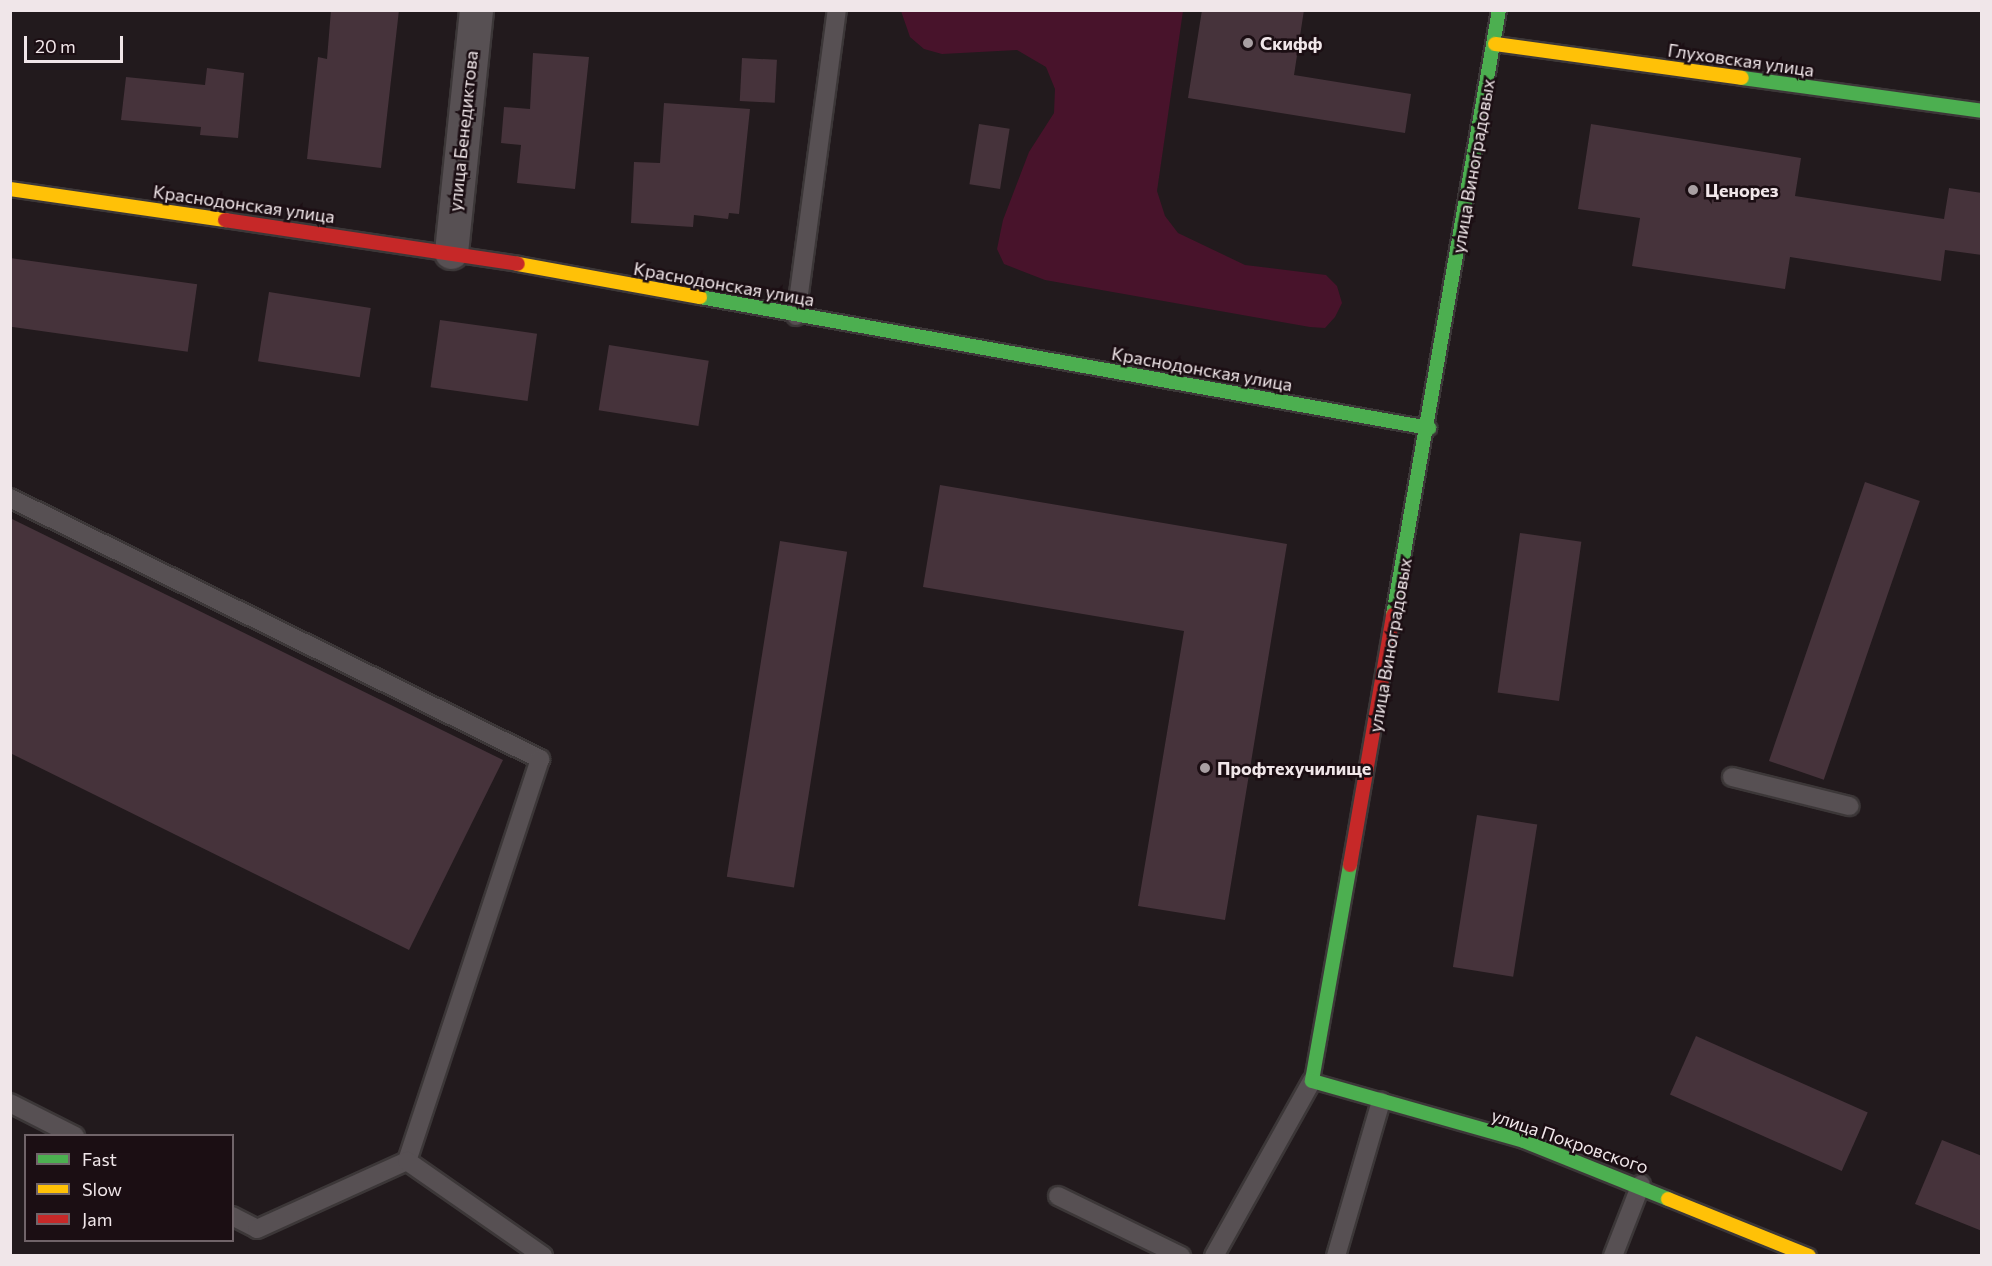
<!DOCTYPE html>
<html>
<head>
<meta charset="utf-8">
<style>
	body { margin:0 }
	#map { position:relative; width:1992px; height:1266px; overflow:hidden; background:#221a1d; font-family:Commissioner,sans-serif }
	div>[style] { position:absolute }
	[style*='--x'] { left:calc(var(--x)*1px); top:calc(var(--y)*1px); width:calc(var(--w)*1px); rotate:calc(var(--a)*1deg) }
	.green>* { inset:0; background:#48132b }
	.building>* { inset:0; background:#46333b; transform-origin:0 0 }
	.roads { filter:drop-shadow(2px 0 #3c3738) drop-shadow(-2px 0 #3c3738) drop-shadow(0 2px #3c3738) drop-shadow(0 -2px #3c3738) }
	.lane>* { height:18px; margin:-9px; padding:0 9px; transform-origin:9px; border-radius:9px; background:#575053 }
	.street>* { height:33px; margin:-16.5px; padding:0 16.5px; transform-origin:16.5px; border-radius:16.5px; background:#575053 }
	.fast>* { height:14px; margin:-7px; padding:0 7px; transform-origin:7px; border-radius:7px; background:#4caf50 }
	.slow>* { height:14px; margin:-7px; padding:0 7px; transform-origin:7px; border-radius:7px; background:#ffc107 }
	.jam>* { height:14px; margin:-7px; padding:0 7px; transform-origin:7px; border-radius:7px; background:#c62828 }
	.dots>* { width:16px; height:16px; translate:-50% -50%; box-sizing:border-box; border:3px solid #1b0e13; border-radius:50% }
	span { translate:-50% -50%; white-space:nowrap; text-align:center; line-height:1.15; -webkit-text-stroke:5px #1b0e13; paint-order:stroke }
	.poi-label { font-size:18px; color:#f0e6e9; font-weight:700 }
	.left { translate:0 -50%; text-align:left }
	.street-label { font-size:18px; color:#f0e6e9 }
	.frame { position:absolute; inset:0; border:12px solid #f0e6e9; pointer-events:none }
	.legend { position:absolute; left:24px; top:1134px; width:210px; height:108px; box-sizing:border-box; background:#1b0e13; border:2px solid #706469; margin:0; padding:8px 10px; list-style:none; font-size:18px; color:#f0e6e9 }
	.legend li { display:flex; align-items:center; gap:12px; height:30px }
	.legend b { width:30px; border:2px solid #706469 }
	.scale { position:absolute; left:24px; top:36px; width:99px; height:27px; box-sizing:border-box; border:3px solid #f0e6e9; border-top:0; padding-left:8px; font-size:18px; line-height:21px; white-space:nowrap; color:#f0e6e9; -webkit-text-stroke:4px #1b0e13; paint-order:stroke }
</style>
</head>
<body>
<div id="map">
	<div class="green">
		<div style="clip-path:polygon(901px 11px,1183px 11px,1157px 191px,1165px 216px,1178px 233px,1245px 265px,1326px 275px,1337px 286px,1342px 303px,1335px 317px,1325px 328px,1310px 327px,1045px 280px,1004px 264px,997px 249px,1003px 220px,1029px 152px,1054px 113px,1055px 89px,1046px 67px,1017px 50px,942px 54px,924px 49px,910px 37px)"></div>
	</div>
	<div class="building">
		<div style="clip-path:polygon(331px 10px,399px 10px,381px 168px,307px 159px,318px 57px,327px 59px)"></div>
		<div style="clip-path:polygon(1202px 10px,1304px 10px,1294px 75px,1411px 94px,1405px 133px,1188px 98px)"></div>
		<div style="clip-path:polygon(533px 53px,589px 57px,575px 189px,517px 183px,521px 145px,501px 143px,504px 107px,530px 109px)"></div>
		<div style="left:742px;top:58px;width:35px;height:43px;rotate:3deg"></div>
		<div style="clip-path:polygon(207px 68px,244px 73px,238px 138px,200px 135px,201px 127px,121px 120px,126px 77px,205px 85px)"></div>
		<div style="clip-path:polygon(664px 103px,750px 109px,739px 214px,729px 213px,728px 219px,694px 215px,693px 227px,631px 223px,634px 162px,660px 163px)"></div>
		<div style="left:979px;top:124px;width:31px;height:61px;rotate:9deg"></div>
		<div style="clip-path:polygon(1591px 124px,1801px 158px,1795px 196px,1944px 219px,1949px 188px,1982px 193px,1982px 255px,1945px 250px,1941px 281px,1790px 257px,1785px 289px,1632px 266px,1640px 218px,1578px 209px)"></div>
		<div style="left:10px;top:258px;width:189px;height:68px;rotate:8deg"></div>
		<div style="left:269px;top:292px;width:103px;height:70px;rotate:9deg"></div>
		<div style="left:440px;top:320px;width:98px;height:68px;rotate:8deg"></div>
		<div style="left:609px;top:345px;width:101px;height:66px;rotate:9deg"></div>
		<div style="left:1865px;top:482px;width:58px;height:295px;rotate:19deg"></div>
		<div style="clip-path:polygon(940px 485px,1287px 544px,1225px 920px,1138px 906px,1184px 631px,923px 587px)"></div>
		<div style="clip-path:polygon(10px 518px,503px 760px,409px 950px,10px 753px)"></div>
		<div style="left:1520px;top:533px;width:62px;height:161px;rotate:8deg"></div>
		<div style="left:780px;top:541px;width:68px;height:340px;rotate:9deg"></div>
		<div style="left:1477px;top:815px;width:61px;height:154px;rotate:9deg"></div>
		<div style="left:1696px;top:1036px;width:188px;height:64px;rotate:24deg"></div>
		<div style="clip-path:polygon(1942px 1140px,1982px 1156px,1982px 1231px,1915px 1204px)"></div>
	</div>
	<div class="roads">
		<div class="lane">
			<div style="--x:796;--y:316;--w:309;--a:-82.4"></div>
			<div style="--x:10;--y:498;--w:591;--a:26.22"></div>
			<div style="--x:540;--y:759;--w:423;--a:108.3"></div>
			<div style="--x:1732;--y:777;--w:121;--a:13.9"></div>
			<div style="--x:10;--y:1103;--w:73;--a:26.9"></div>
			<div style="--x:1058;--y:1196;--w:137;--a:26"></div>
			<div style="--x:232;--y:1216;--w:28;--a:27"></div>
			<div style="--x:257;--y:1229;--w:165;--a:-24.4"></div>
			<div style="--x:407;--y:1161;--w:166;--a:34.9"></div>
			<div style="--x:1214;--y:1256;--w:201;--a:-60.8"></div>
			<div style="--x:1336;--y:1256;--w:161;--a:-73.8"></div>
			<div style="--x:1613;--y:1256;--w:77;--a:-68.7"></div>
		</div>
		<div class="street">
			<div style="--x:451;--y:252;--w:243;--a:-84.1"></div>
		</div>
		<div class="fast">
			<div style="--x:1742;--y:78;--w:242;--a:7.8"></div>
			<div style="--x:700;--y:297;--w:741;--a:10.19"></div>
			<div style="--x:1393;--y:615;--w:614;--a:-80.06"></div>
			<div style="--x:1350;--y:865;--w:219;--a:100"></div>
			<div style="--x:1312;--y:1081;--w:220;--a:15.8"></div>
			<div style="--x:1524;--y:1141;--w:155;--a:21.9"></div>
		</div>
		<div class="slow">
			<div style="--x:1495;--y:44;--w:249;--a:7.8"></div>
			<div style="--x:10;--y:189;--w:217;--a:8.2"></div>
			<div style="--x:518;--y:264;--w:185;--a:10.3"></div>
			<div style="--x:1668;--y:1199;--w:152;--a:22"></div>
		</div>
		<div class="jam">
			<div style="--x:225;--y:220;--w:296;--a:8.5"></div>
			<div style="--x:1350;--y:865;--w:254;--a:-80.2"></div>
		</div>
	</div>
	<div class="dots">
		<div style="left:1248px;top:43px;background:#a89fa2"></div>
		<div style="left:1693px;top:190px;background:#a89fa2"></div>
		<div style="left:1205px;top:768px;background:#a89fa2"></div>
	</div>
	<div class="poi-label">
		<span class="left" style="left:1260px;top:43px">Скифф</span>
		<span class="left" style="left:1705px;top:190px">Ценорез</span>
		<span class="left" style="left:1217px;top:768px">Профтехучилище</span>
	</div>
	<div class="street-label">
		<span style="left:1741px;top:60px;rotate:8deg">Глуховская улица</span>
		<span style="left:463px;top:131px;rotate:-84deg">улица Бенедиктова</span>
		<span style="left:1473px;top:166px;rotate:-80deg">улица Виноградовых</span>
		<span style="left:244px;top:204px;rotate:8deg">Краснодонская улица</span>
		<span style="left:724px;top:284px;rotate:10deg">Краснодонская улица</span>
		<span style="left:1202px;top:369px;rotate:10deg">Краснодонская улица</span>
		<span style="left:1390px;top:645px;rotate:-80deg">улица Виноградовых</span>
		<span style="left:1570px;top:1141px;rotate:19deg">улица Покровского</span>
	</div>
	<div class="frame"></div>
	<ul class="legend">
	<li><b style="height:8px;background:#4caf50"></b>Fast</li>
	<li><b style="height:8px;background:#ffc107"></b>Slow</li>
	<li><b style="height:8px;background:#c62828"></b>Jam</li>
	</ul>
	<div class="scale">20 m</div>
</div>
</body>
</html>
